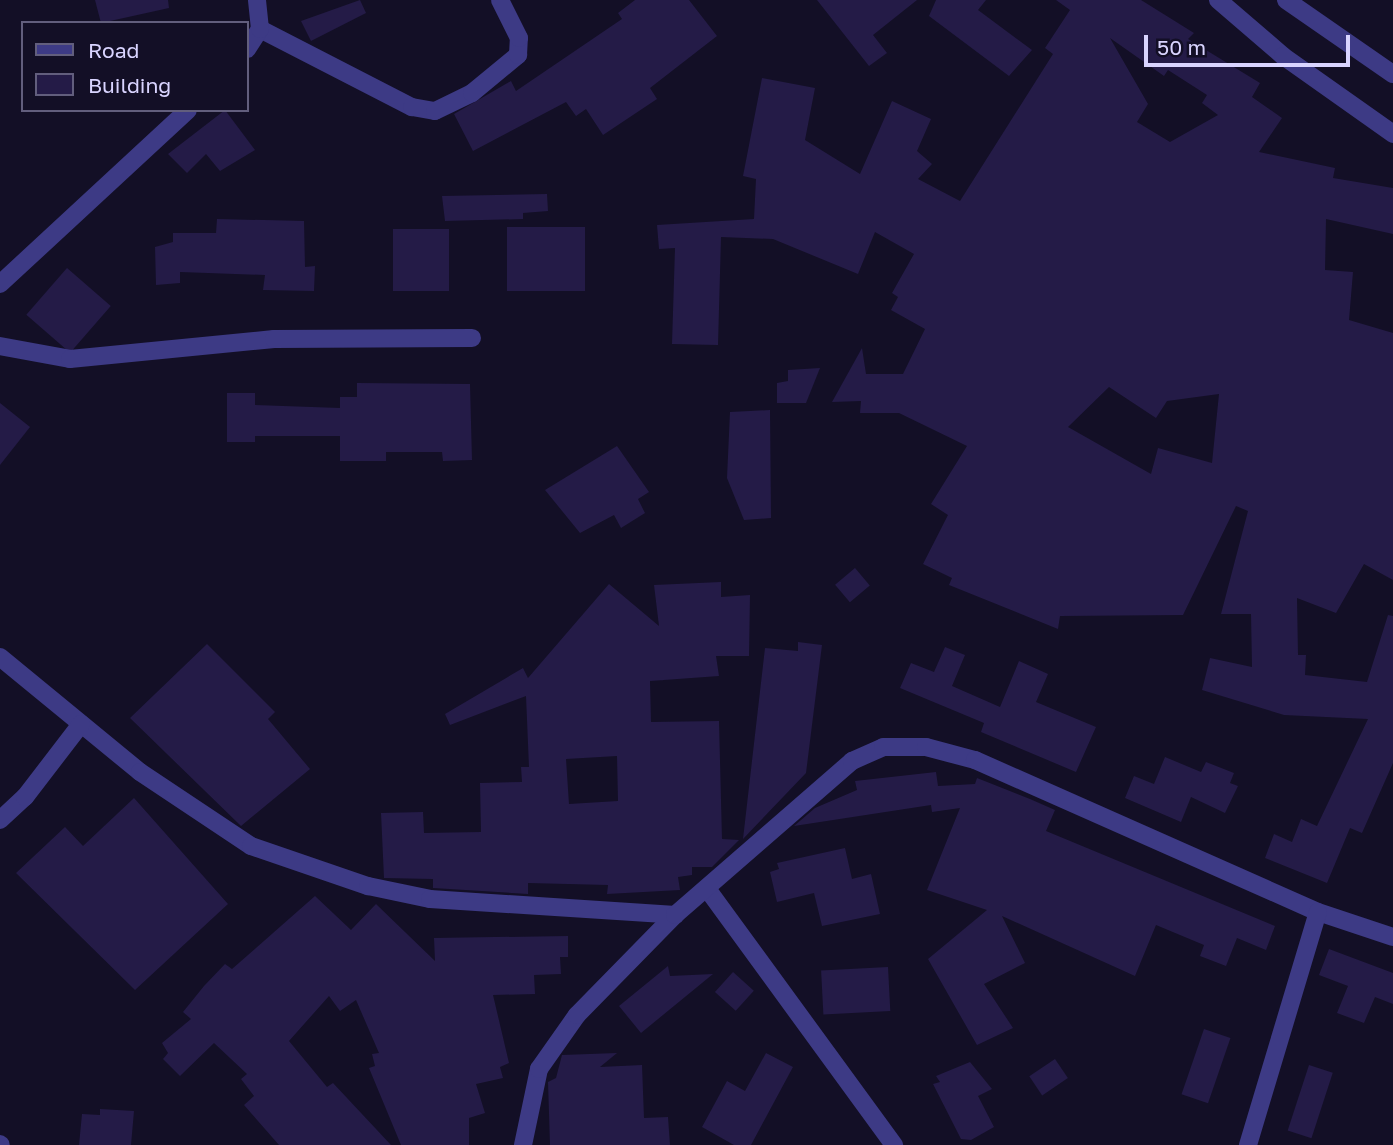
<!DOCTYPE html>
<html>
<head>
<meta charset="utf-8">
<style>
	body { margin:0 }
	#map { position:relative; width:1393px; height:1145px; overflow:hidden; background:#130f26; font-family:"Golos Text",sans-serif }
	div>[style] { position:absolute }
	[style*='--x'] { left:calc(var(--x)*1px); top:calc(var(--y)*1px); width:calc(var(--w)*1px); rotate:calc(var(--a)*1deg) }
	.building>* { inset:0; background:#241b47; transform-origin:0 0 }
	.minor>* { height:18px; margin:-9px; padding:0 9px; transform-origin:9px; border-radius:9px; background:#3d3a85 }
	.tertiary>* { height:18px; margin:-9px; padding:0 9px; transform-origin:9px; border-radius:9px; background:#3d3a85 }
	span { translate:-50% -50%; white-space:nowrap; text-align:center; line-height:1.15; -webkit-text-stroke:6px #130f26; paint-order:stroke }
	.legend { position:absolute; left:21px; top:21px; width:228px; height:91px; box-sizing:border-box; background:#130f26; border:2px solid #625e7d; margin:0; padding:9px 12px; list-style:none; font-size:21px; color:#d9d4ff }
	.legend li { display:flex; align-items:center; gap:14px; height:35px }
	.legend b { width:35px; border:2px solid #625e7d }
	.scale { position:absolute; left:1144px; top:35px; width:206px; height:32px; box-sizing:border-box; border:4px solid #d9d4ff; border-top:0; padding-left:9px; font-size:21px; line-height:24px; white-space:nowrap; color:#d9d4ff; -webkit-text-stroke:5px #130f26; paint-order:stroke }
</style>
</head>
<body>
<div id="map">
	<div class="building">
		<div style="clip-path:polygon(95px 0,168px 0,169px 8px,101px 23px)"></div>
		<div style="clip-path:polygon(360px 0,366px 13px,311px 41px,301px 21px)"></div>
		<div style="clip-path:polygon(635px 0,689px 0,717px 36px,650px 88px,657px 99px,603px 135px,586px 109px,576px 116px,566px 102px,473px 151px,454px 114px,511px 81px,516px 91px,622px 19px,618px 13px)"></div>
		<div style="clip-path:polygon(817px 0,917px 0,873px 35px,887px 53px,869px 66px)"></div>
		<div style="clip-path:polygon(936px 0,986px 0,978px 10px,1032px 50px,1009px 76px,929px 16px)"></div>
		<div style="clip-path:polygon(evenodd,1056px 0,1141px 0,1194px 33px,1188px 39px,1260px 83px,1252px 97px,1282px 118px,1259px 152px,1335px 168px,1333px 178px,1393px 188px,1393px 234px,1326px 219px,1325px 270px,1353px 272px,1349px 320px,1393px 333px,1393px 580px,1364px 564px,1336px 613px,1297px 598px,1298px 655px,1306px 655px,1305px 675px,1367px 682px,1388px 615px,1393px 616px,1393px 763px,1362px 833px,1350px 828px,1327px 883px,1265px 858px,1274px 834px,1292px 842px,1301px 819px,1317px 826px,1368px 719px,1284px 715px,1202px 690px,1210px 658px,1252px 667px,1251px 614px,1221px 614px,1248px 511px,1236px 506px,1183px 615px,1060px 616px,1058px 629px,949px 585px,952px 578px,923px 564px,948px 515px,931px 504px,967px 446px,899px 413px,860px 413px,861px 401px,832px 402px,862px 348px,866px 374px,903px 374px,925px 329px,891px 310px,898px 297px,892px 293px,914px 254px,875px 232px,858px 274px,773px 239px,721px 237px,718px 345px,672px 344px,675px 248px,659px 249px,657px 225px,754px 219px,756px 179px,743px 176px,762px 78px,815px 88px,805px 140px,860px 174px,892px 101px,931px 119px,917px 151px,932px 164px,918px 179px,960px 201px,1053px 54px,1045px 48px,1070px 10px,1056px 0,1110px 38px,1164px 76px,1168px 70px,1207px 95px,1202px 103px,1218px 115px,1170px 142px,1137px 122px,1148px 104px,1110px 38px,1056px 0,1109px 387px,1156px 418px,1167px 401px,1219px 394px,1212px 463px,1158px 448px,1151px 474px,1068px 427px,1109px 387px)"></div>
		<div style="clip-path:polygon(225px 110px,255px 150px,220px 171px,206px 154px,187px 173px,168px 154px)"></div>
		<div style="clip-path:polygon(547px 194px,548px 211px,523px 213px,523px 219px,445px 221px,442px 196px)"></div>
		<div style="clip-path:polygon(217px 219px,304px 221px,305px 267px,315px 266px,314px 291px,263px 290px,265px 275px,180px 272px,180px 283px,156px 285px,155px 247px,173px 242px,173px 233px,216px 233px)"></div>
		<div style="left:507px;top:227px;width:78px;height:64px"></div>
		<div style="left:393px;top:229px;width:56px;height:62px"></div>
		<div style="left:67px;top:268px;width:58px;height:62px;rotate:41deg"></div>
		<div style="clip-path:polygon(820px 368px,806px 403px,777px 403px,777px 383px,788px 381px,788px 370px)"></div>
		<div style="clip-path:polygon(357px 383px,470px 384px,472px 460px,443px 461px,442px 452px,386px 452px,386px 461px,340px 461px,340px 436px,255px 436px,255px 442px,227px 442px,227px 393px,255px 393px,255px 405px,340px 408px,340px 397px,357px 397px)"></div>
		<div style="clip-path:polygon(0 403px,30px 427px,0 465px)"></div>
		<div style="clip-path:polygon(770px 410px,771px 518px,744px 520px,727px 478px,730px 412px)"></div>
		<div style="clip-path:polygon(617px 446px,649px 492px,638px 499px,645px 513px,621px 528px,614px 515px,580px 533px,545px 490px)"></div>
		<div style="left:855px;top:568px;width:23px;height:26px;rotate:50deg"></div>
		<div style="clip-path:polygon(evenodd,721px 582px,721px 597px,750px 595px,749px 656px,716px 656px,719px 676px,650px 681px,651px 722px,719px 721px,722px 839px,739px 840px,712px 867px,692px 867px,692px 875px,678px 877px,680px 890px,607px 894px,608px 885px,528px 883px,528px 894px,433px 888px,433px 879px,384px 878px,381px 813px,423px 812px,424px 833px,481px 832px,480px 783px,522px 782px,521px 767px,529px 767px,526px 696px,450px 725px,445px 714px,523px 668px,528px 678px,609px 584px,659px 626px,654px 585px,721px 582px,617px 756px,618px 801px,569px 804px,566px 759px,617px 756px)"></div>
		<div style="clip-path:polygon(798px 642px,822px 645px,806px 773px,743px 839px,765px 648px,798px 651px)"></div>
		<div style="clip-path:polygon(207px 644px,275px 712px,268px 719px,310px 769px,241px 826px,130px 718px)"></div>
		<div style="clip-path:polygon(945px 647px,965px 655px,952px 686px,1000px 707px,1019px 661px,1048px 674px,1036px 702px,1096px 727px,1076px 772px,981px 732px,984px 723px,900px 688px,911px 663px,934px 672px)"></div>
		<div style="clip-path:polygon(1165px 757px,1201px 772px,1206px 762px,1234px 773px,1230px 783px,1238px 786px,1225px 813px,1191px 797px,1181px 822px,1125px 798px,1134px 776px,1154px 784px)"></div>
		<div style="clip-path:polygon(936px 772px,938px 786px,975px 784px,977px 778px,1030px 799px,1055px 810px,1046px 831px,1275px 926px,1266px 950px,1237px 938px,1226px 966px,1200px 956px,1204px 945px,1156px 925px,1135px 976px,1002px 916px,1025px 963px,984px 984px,1013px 1028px,977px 1045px,928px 959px,987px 910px,927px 890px,960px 808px,932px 812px,931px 805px,794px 826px,815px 808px,857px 790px,855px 781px)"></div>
		<div style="clip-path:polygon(134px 798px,228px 904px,135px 990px,16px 873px,65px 827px,83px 846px)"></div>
		<div style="clip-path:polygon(845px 848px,852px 879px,871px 874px,880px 914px,822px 926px,814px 893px,777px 902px,770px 872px,779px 869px,777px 863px)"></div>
		<div style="clip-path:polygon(315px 896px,351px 930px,376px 904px,435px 961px,434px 938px,568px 936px,568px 957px,560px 957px,561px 974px,534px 975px,535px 994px,493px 995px,509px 1063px,500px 1067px,503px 1078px,476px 1084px,485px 1113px,469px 1118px,469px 1145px,401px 1145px,369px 1068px,375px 1066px,372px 1054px,379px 1053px,356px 1000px,340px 1011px,329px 996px,289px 1041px,327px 1087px,333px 1083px,391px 1145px,279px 1145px,244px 1105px,254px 1096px,241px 1079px,247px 1074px,214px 1043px,180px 1076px,163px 1059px,168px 1053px,162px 1043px,191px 1019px,183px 1012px,204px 986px,225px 964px,232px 969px)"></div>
		<div style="clip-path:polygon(1329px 949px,1393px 973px,1393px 1004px,1375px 997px,1364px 1023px,1337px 1013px,1348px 986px,1319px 975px)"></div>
		<div style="clip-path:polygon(668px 966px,670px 976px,713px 974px,641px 1033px,619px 1006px)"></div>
		<div style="left:888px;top:967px;width:44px;height:67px;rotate:87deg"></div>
		<div style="left:733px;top:972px;width:28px;height:27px;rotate:42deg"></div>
		<div style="left:1204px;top:1029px;width:28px;height:69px;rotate:19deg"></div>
		<div style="clip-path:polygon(617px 1053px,600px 1067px,642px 1065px,644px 1118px,668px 1117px,670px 1145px,550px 1145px,548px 1082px,556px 1078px,562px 1055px)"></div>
		<div style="clip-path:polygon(766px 1053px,793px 1067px,751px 1145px,734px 1145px,702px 1127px,727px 1081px,745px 1091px)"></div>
		<div style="left:1055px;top:1059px;width:23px;height:31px;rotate:56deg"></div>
		<div style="clip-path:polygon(970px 1062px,992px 1089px,978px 1096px,994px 1127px,971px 1140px,961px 1139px,933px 1084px,940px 1082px,936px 1076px)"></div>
		<div style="left:1309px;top:1065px;width:25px;height:69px;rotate:18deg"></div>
		<div style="clip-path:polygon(100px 1109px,134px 1111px,131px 1145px,79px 1145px,82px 1114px,100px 1115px)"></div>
	</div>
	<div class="minor">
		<div style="--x:260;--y:29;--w:171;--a:27.2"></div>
		<div style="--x:412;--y:107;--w:23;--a:10"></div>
		<div style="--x:435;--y:111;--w:41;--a:-25.9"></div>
		<div style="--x:472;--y:93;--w:60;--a:-39.6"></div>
		<div style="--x:518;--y:55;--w:17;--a:-87"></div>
		<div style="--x:519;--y:38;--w:42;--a:-116.6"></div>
		<div style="--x:247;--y:49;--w:24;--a:-57"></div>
		<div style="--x:260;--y:29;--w:29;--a:-96"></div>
		<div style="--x:0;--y:284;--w:256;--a:-42.8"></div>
		<div style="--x:0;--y:346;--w:71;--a:10.5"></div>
		<div style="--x:70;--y:359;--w:205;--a:-5.6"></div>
		<div style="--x:274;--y:339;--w:198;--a:-0.3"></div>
		<div style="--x:0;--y:657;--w:181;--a:39.4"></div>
		<div style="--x:140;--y:772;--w:133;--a:33.7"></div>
		<div style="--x:251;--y:846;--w:124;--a:18.9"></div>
		<div style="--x:368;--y:886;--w:63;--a:11.8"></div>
		<div style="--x:430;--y:899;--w:246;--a:3.7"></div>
		<div style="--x:0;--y:820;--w:34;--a:-43"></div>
		<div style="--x:25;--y:797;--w:92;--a:-52.5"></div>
		<div style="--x:708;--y:890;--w:316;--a:53.9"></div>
		<div style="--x:0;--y:1144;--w:1;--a:45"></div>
		<div style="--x:523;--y:1145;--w:78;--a:-78.1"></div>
		<div style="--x:539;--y:1069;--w:66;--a:-54.9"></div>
		<div style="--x:577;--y:1015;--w:140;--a:-45.6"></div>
		<div style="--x:675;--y:915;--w:235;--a:-41"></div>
		<div style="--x:852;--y:761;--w:34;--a:-24"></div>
		<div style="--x:883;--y:747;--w:43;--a:0"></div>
		<div style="--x:926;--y:747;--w:51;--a:14.9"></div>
		<div style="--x:975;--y:760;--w:375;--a:23.9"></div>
		<div style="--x:1318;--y:912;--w:79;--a:18.4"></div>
		<div style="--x:1248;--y:1145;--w:243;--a:-73.3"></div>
	</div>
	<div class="tertiary">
		<div style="--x:1218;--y:0;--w:86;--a:40.7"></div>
		<div style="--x:1283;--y:56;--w:135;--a:35.3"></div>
		<div style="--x:1286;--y:0;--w:130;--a:34.7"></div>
	</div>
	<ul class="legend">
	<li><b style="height:9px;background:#3d3a85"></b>Road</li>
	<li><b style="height:19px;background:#241b47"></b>Building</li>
	</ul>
	<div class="scale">50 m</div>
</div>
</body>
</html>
